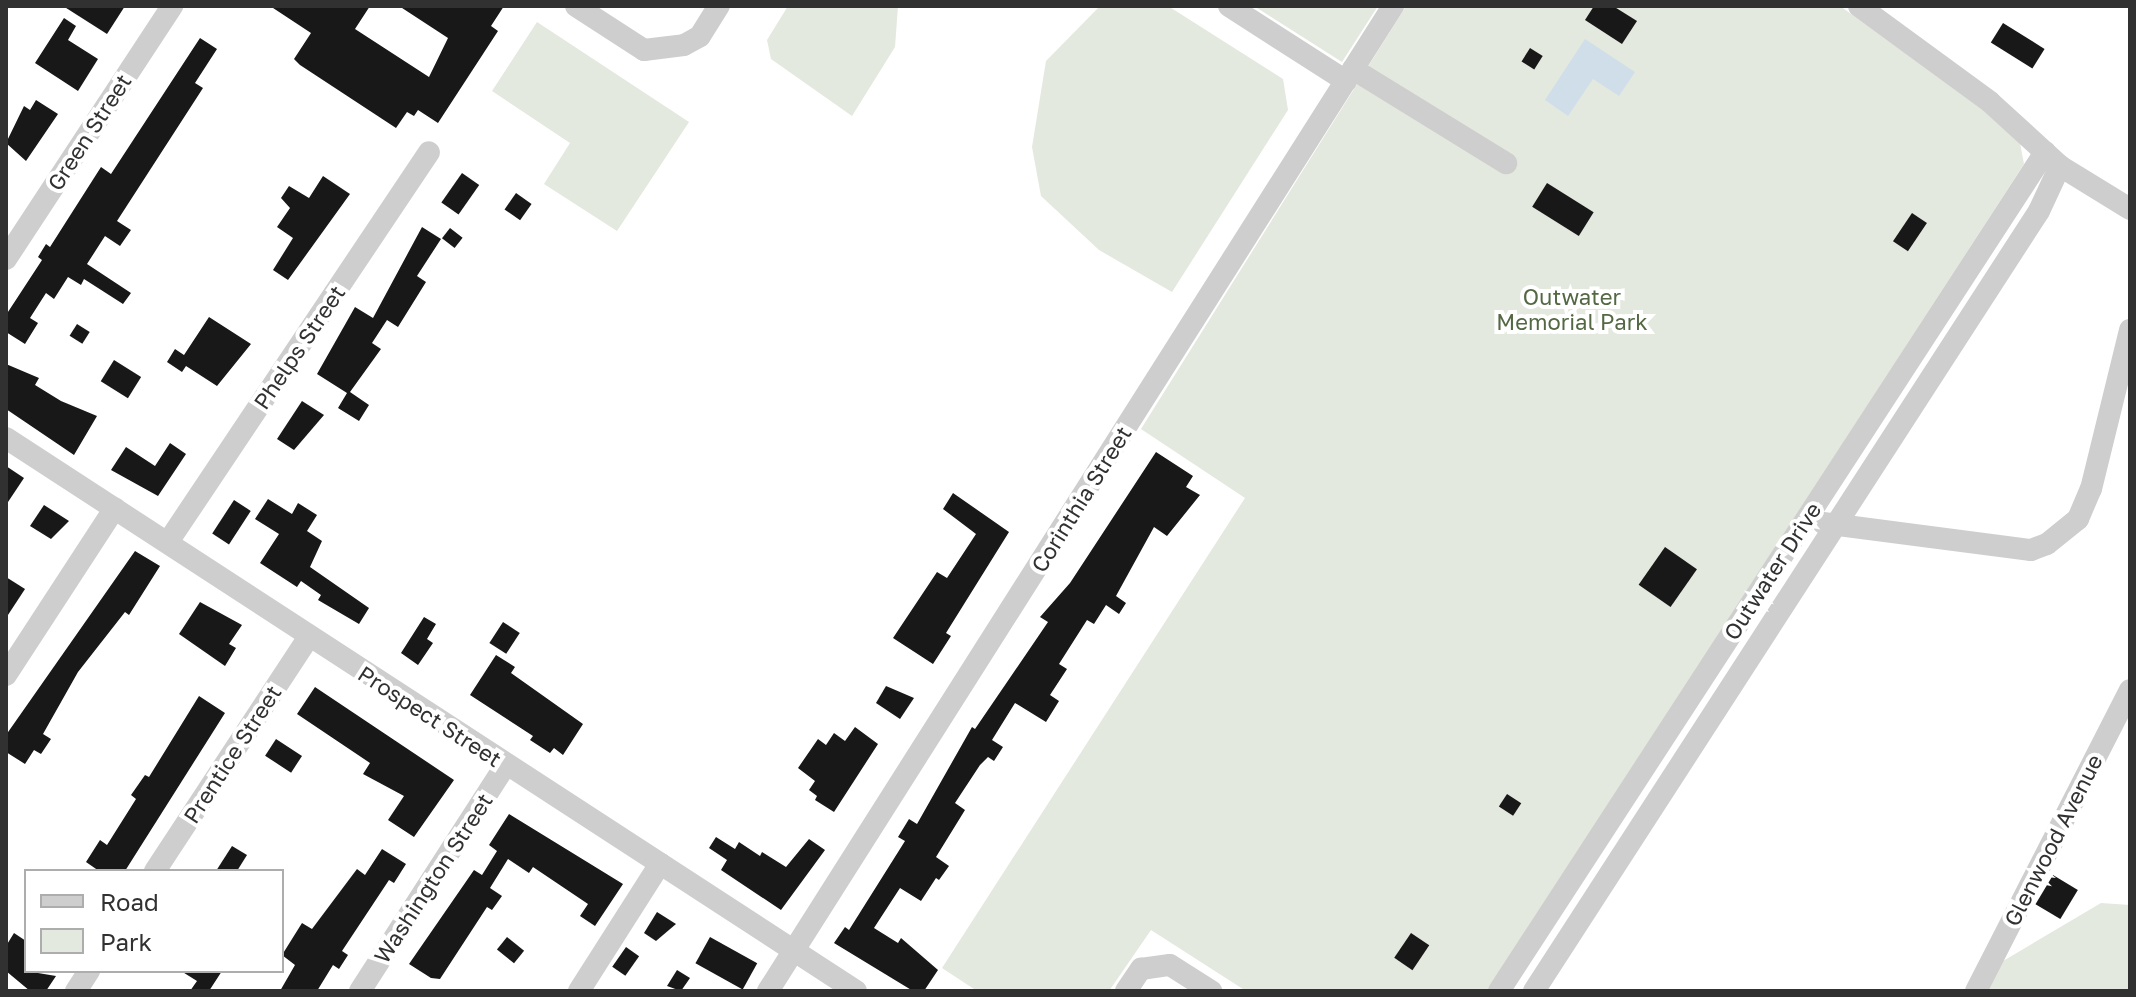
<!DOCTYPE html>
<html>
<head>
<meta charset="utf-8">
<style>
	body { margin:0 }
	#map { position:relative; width:2136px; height:997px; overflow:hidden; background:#fff; font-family:"Golos Text",sans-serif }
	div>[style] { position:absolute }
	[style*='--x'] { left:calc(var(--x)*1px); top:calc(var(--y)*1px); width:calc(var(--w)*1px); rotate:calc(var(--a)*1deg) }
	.green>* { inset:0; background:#e3e9de }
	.water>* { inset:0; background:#d0dee9 }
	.building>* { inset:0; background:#181818; transform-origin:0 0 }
	.minor>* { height:22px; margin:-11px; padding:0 11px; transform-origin:11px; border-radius:11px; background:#cecece }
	span { translate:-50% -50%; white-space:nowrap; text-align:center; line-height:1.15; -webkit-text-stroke:8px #fff; paint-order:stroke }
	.street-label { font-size:22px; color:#313131 }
	.park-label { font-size:22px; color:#536843 }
	.frame { position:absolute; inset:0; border:8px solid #313131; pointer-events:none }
	.legend { position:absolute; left:24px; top:869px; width:260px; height:104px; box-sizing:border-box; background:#fff; border:2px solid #adadad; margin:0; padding:10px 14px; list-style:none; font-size:24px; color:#313131 }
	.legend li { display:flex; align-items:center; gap:16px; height:40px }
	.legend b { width:40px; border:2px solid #adadad }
</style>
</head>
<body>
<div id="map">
	<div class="green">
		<div style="clip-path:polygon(788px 6px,898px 6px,895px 47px,852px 116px,771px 59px,767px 40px)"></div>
		<div style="clip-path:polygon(1100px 6px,1168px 6px,1283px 79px,1288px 110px,1172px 292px,1099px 250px,1041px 196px,1032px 147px,1046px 61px)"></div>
		<div style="clip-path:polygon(1254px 6px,1378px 6px,1342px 62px)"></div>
		<div style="clip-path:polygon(1406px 6px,1840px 6px,2004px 124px,2020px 143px,2024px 164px,1487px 991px,1246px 991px,1151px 930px,1109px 991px,977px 991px,942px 968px,1245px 498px,1141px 429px)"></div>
		<div style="clip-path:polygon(537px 22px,689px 122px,617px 231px,544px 184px,570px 143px,492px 91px)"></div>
		<div style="clip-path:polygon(2101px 903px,2130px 905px,2130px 991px,1988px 991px,1998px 964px)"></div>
	</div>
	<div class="water">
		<div style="clip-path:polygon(1585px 39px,1635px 72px,1619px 96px,1593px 79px,1568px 116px,1545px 100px)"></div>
	</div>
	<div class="building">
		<div style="clip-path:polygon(63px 6px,125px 6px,107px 34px)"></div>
		<div style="clip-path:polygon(270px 6px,370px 6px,355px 29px,429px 77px,448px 38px,399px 6px,504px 6px,491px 26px,498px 31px,438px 123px,418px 110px,414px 116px,407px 112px,396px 128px,300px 65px,294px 59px,311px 33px)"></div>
		<div style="clip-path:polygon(1594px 6px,1613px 6px,1637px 21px,1622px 44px,1585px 20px)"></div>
		<div style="clip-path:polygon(64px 18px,76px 26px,68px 40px,98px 59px,78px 91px,35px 63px)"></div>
		<div style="left:2003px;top:23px;width:49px;height:23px;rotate:32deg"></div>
		<div style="clip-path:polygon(200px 38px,217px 49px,195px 83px,203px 88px,117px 221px,131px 230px,120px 246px,105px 236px,87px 264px,131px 293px,123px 304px,84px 279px,81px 285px,68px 277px,54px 299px,46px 293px,30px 318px,38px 323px,25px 344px,6px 332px,6px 315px,42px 260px,38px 257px,46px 244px,50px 247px,101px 167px,111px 174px)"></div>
		<div style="left:1530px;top:48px;width:15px;height:16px;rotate:32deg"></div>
		<div style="clip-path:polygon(36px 100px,58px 114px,26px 161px,6px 143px,24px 106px,30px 110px)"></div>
		<div style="left:462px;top:173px;width:21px;height:36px;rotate:35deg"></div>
		<div style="clip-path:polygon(323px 176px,350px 194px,288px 280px,273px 270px,293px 238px,277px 227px,290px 208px,281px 198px,289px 186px,309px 198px)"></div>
		<div style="left:1547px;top:183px;width:55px;height:28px;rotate:32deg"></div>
		<div style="left:516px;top:193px;width:19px;height:20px;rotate:35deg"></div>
		<div style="left:1912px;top:213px;width:18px;height:34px;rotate:34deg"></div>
		<div style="clip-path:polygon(422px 227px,441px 239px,417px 276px,426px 282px,398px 327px,387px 320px,372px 343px,381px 349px,350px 392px,369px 405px,359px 421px,338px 408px,347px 393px,317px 374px,355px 307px,373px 318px)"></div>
		<div style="left:450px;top:228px;width:16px;height:13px;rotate:38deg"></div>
		<div style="clip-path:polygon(209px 317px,251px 344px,217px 386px,186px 366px,182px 372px,167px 362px,175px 349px,184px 355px)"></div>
		<div style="left:77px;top:324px;width:15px;height:14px;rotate:32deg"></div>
		<div style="left:114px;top:360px;width:32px;height:25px;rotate:32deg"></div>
		<div style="clip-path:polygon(6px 364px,39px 378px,35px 385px,61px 401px,97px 416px,74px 455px,6px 409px)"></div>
		<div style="clip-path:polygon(302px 401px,324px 415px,294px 450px,277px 439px)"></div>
		<div style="clip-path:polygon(170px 443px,186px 454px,158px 496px,111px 470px,126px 447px,155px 466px)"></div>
		<div style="clip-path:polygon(1156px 452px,1193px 476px,1186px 487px,1200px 495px,1167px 536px,1154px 527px,1116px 596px,1126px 603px,1119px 614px,1106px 605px,1094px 624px,1087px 620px,1059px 664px,1067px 669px,1050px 695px,1059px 701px,1046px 722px,1015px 703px,992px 740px,1003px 747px,994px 761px,988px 757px,980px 765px,955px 803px,965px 810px,936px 857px,949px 866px,939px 880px,936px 878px,921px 901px,900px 888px,874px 928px,898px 943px,901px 938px,938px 970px,924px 991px,913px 991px,834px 943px,845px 927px,849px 930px,905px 841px,898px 837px,909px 819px,917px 824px,972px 727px,975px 729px,1048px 622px,1040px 617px,1070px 583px)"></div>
		<div style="clip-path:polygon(6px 466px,24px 478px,6px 505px)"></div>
		<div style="clip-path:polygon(953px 493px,1009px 532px,946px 633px,951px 636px,933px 664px,893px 638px,937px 572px,947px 578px,976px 534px,943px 509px)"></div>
		<div style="clip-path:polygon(268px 499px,292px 514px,298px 503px,317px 515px,307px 531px,322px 541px,310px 567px,369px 608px,359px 624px,318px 600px,321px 595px,301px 581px,297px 587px,260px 563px,279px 534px,255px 519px)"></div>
		<div style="left:234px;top:500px;width:20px;height:40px;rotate:33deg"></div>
		<div style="clip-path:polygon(44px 505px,69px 521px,51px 539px,30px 526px)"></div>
		<div style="left:1665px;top:547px;width:39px;height:46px;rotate:35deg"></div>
		<div style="clip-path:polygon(135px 551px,160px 566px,129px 615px,125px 612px,78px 672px,43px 734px,51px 739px,41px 754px,34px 750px,25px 764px,6px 752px,6px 735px)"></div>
		<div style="clip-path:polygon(6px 577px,25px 589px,6px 618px)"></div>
		<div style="clip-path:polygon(200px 602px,242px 625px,229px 644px,236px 648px,225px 666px,179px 634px)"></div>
		<div style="clip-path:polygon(424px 617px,436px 624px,427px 639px,433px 643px,418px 665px,401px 653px)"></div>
		<div style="left:503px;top:622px;width:20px;height:25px;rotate:33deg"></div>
		<div style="clip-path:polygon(496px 655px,515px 667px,511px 673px,583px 724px,563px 755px,554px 748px,550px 753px,530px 740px,533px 736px,470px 695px)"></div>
		<div style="clip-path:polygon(886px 686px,914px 698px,900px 719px,876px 703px)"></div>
		<div style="clip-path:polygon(315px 687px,454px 780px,414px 837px,388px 820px,404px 796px,363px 774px,370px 763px,297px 714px)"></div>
		<div style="clip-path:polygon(199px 696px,225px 713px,125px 871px,99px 871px,86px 862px,100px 840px,107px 845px,136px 799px,131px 795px,145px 775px,149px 777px)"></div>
		<div style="clip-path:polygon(855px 727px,878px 744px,834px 812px,815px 800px,817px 796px,809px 790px,815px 781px,798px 768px,818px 739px,826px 745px,834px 733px,845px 741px)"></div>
		<div style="left:276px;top:739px;width:31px;height:20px;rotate:33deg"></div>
		<div style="left:1507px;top:794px;width:17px;height:15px;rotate:33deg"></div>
		<div style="clip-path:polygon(509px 814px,623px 884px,595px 926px,580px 916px,588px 904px,533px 867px,529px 873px,508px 859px,490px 888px,502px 896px,492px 910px,487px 907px,440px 979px,431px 978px,409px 964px,474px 870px,482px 875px,497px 851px,489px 845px)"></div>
		<div style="clip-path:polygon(716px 837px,735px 849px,739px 842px,760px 856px,762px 852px,786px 867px,809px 839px,825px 850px,781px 910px,721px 870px,727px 860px,709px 848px)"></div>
		<div style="clip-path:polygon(232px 846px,247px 855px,237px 871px,216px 871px)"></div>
		<div style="clip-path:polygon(382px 849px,406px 864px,394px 883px,389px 880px,342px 951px,348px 955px,339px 969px,333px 965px,317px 991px,280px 991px,295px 965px,282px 955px,302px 923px,312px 929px,357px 869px,365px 875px)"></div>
		<div style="left:2053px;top:875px;width:29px;height:34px;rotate:31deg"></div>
		<div style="clip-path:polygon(657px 912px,676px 924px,656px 941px,644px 933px)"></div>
		<div style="clip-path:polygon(14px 933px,26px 941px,26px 971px,56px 976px,46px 991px,30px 991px,6px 971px,6px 946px)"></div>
		<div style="left:1411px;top:933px;width:22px;height:30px;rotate:34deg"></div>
		<div style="left:507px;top:937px;width:22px;height:16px;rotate:39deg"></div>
		<div style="left:710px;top:937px;width:54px;height:30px;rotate:29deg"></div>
		<div style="left:626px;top:947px;width:16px;height:24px;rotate:35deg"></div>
		<div style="clip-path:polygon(677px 970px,690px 978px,681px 991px,667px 986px)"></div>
		<div style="clip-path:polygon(181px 971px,222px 971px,209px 991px,190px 991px,197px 981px)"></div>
	</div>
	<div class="minor">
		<div style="--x:576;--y:6;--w:81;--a:32.9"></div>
		<div style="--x:644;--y:50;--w:40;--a:-7.1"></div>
		<div style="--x:684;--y:45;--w:18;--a:-29"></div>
		<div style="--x:700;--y:36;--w:36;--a:-58"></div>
		<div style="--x:1229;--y:6;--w:139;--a:32.7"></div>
		<div style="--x:1859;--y:6;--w:162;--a:36.2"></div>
		<div style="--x:1990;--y:102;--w:95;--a:42.4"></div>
		<div style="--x:2060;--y:166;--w:82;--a:31.6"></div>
		<div style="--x:1353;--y:69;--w:180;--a:31.6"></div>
		<div style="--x:6;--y:259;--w:303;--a:-56.7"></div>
		<div style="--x:6;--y:438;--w:1014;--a:33.05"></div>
		<div style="--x:1823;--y:523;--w:210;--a:7.4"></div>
		<div style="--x:2031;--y:550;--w:17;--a:-21"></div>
		<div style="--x:2047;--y:544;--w:40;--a:-39"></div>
		<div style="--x:2078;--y:519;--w:33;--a:-67"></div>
		<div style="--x:2091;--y:489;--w:164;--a:-76.2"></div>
		<div style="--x:168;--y:542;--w:469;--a:-56.2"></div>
		<div style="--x:6;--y:675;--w:199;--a:-56.9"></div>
		<div style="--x:155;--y:871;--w:280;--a:-56.7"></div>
		<div style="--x:76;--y:991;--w:24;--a:-57"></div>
		<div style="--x:360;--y:991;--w:268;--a:-57.2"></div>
		<div style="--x:579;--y:991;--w:151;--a:-57.5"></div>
		<div style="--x:768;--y:991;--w:1167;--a:-57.6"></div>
		<div style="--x:1126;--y:991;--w:27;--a:-56"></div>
		<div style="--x:1141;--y:969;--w:29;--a:-8"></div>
		<div style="--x:1170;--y:965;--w:49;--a:32.4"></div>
		<div style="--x:1499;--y:991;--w:1001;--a:-56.94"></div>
		<div style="--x:1534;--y:991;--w:929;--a:-57.08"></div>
		<div style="--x:2039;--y:211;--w:50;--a:-65"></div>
		<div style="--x:1976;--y:991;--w:338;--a:-62.9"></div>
	</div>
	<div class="street-label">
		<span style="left:89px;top:132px;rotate:-57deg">Green Street</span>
		<span style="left:299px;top:347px;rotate:-56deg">Phelps Street</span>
		<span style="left:1081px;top:499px;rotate:-58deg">Corinthia Street</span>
		<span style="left:1772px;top:571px;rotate:-57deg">Outwater Drive</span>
		<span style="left:430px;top:716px;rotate:33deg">Prospect Street</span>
		<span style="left:232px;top:754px;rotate:-57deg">Prentice Street</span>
		<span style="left:2053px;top:840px;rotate:-63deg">Glenwood Avenue</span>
		<span style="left:433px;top:878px;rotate:-57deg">Washington Street</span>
	</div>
	<div class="park-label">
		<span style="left:1572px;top:309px">Outwater<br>Memorial Park</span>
	</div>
	<div class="frame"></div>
	<ul class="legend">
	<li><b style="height:10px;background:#cecece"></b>Road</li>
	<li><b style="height:22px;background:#e3e9de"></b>Park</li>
	</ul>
</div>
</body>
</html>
